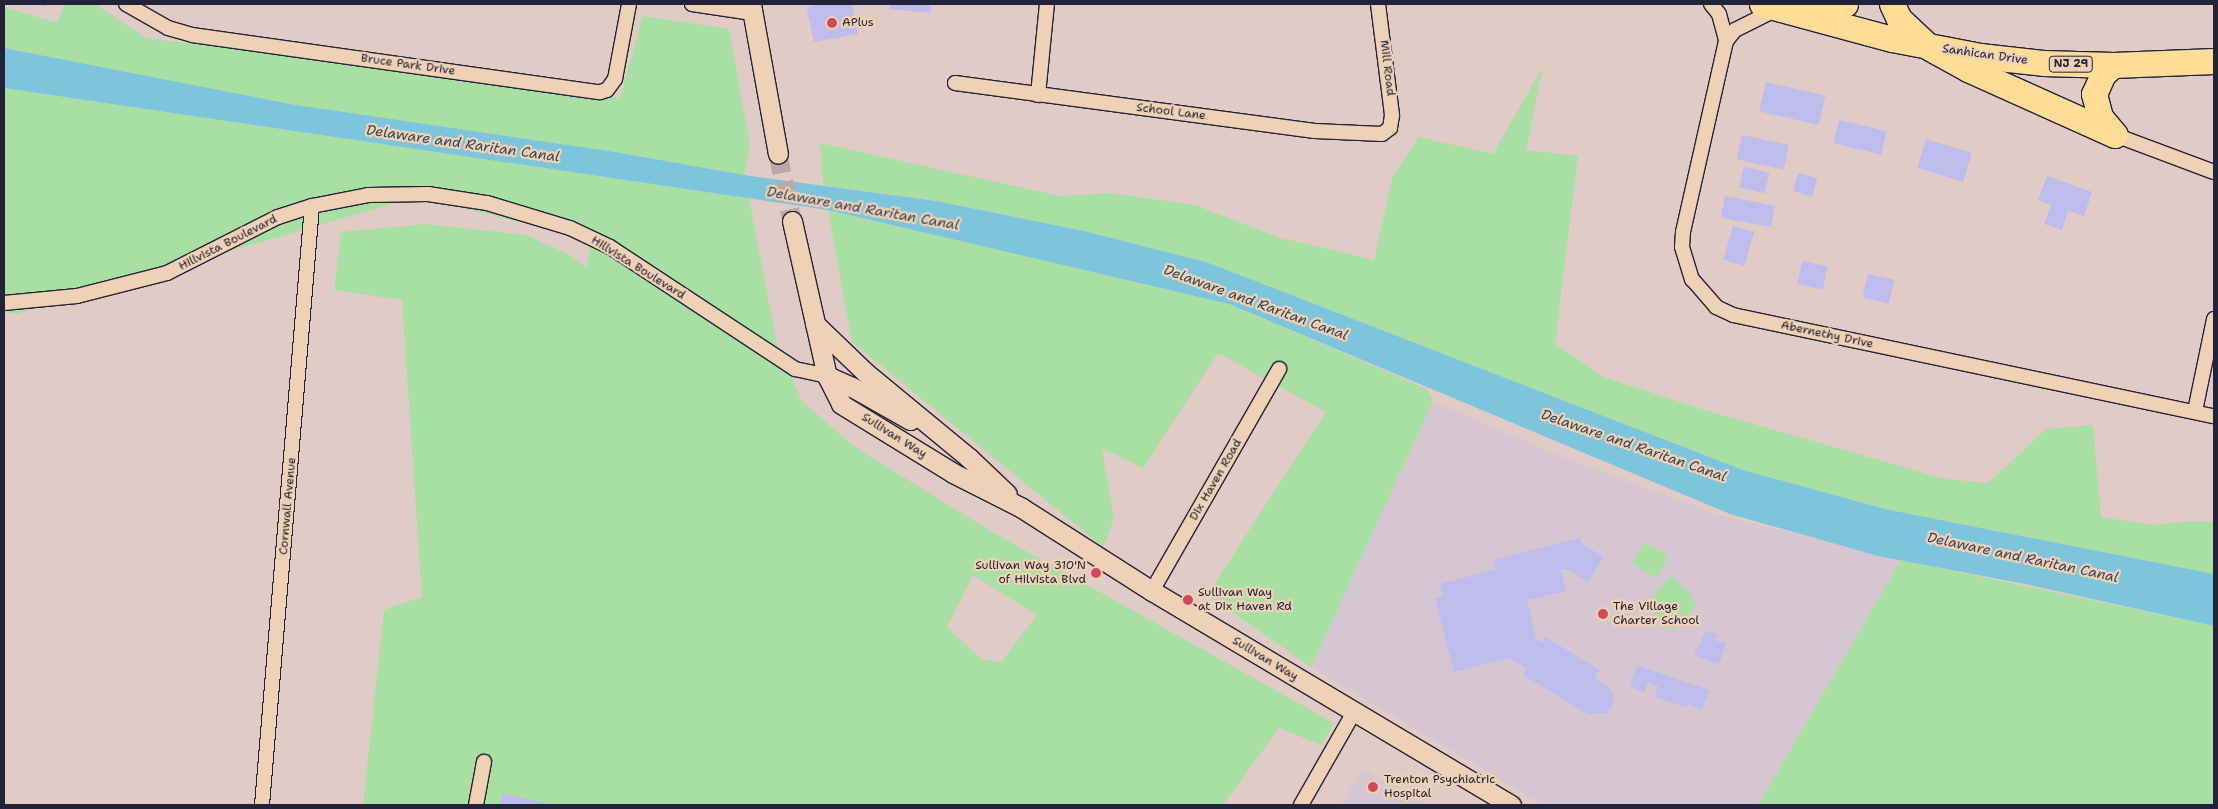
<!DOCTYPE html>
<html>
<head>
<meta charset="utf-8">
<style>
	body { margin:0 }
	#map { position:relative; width:2218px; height:809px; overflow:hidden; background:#e0cbc6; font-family:"Shantell Sans",sans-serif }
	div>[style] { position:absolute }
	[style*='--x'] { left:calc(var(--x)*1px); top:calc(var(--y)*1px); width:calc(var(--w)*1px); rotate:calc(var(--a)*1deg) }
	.built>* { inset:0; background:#d6c6d2 }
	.green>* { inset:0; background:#a8dfa3; transform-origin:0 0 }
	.water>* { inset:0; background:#7dc5dd }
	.building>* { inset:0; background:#bdbced; transform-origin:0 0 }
	.secondary-tunnel>* { height:19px; margin-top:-9.5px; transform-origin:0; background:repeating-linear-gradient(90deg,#baa9aa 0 19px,transparent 0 28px) }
	.roads { filter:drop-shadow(1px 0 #22223b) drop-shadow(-1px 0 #22223b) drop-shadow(0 1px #22223b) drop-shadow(0 -1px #22223b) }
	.street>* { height:14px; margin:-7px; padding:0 7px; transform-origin:7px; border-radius:7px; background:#efd2b5 }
	.secondary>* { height:19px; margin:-9.5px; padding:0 9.5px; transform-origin:9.5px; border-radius:9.5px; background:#efd2b5 }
	.highway>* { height:25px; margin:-12.5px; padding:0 12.5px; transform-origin:12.5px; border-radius:12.5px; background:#ffdd96 }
	.dots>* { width:14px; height:14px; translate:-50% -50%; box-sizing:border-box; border:2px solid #efd2b5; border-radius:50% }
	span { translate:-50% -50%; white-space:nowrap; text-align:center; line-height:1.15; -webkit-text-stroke:4.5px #efd2b5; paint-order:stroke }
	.shield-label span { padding:1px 4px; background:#efd2b5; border:1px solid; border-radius:4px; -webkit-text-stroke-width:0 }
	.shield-label { font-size:11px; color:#22223b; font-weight:700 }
	.poi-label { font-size:12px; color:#22223b }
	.left { translate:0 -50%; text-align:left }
	.right { translate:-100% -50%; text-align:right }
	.street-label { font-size:12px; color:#22223b }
	.water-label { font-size:14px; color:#34435b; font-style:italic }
	.frame { position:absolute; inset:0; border:5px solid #22223b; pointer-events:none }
</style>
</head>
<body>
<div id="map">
	<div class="built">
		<div style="clip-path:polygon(1433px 401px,1557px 455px,1716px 514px,1901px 560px,1758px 805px,1543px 805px,1311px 667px)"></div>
		<div style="clip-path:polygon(1363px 769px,1427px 805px,1340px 805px)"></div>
	</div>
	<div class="green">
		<div style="clip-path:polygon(65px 4px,95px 4px,146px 38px,620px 98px,643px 16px,729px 29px,750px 146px,744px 175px,615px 152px,290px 104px,4px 48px,4px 7px,57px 23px)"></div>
		<div style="clip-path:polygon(1543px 66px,1526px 150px,1578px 156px,1555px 344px,1604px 377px,1701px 409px,1945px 479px,1988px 483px,2046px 429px,2093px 425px,2101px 517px,2152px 525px,2192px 521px,2214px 522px,2214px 574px,1885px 509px,1743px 470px,1206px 262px,1084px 231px,936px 201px,823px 185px,820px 143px,1060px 196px,1110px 193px,1195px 205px,1277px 237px,1374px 260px,1393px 176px,1419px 137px,1493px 154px)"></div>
		<div style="clip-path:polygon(evenodd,4px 88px,749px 198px,777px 345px,802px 401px,853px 446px,994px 533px,1334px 723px,1321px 745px,1279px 728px,1223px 805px,556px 805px,502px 794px,500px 805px,363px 805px,384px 610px,422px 597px,402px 300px,334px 290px,341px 232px,425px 224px,526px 235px,572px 256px,587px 268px,592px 239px,415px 197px,16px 314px,4px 312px,4px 88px,973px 575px,1037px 615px,1001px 662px,981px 659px,947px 627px,973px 575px)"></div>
		<div style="clip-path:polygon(828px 210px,1229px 304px,1427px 389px,1433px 401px,1311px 667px,1207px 595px,1326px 412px,1218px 353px,1143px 468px,1102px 448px,1114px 519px,1103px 547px,852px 342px)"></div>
		<div style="left:1645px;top:542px;width:28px;height:25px;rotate:32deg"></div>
		<div style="clip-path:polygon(1901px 560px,2214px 626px,2214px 805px,1758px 805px)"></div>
		<div style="clip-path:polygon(1671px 576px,1692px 596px,1696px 606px,1672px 631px,1646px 604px)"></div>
	</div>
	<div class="water">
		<div style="clip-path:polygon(4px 48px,290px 104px,615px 152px,744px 175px,936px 201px,1084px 231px,1206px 262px,1743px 470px,1885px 509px,2214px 574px,2214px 626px,2025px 584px,1878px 556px,1730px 514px,1229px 304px,828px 210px,4px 88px)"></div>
	</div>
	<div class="building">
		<div style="clip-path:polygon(33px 4px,46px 4px,46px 7px)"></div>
		<div style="clip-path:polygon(821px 4px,852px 4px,858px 34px,814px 42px,807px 11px,810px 6px)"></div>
		<div style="clip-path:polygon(890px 4px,931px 4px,931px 13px,889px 9px)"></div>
		<div style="left:1766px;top:82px;width:61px;height:30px;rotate:13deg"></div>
		<div style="left:1839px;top:120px;width:49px;height:24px;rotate:13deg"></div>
		<div style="left:1742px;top:135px;width:48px;height:25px;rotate:12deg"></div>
		<div style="left:1926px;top:139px;width:48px;height:30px;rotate:17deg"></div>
		<div style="left:1744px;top:167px;width:26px;height:21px;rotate:13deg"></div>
		<div style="left:1798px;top:173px;width:20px;height:19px;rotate:15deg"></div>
		<div style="clip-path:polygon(2047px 176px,2092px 192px,2084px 216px,2068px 211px,2062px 230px,2044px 224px,2051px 205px,2038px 200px)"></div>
		<div style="left:1725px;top:196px;width:51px;height:22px;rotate:11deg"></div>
		<div style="left:1733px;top:226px;width:22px;height:35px;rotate:16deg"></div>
		<div style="left:1802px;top:261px;width:26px;height:24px;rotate:11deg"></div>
		<div style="left:1868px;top:274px;width:27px;height:24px;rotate:13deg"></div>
		<div style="clip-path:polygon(1580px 538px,1581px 543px,1604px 557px,1588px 582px,1566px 569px,1561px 570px,1566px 591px,1527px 600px,1536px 639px,1542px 643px,1546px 637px,1599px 670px,1594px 678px,1611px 689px,1614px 694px,1612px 707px,1607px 713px,1588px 714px,1523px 675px,1527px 669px,1509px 658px,1454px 672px,1435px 598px,1443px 596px,1440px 584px,1496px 569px,1494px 560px)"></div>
		<div style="clip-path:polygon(1706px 631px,1717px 634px,1715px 640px,1726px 644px,1719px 664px,1694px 655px)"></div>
		<div style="clip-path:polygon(1637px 665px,1709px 690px,1702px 709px,1688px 704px,1687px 708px,1655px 697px,1658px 686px,1648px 682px,1645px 692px,1630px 687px)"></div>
		<div style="clip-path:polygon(502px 794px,552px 804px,552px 805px,500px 805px)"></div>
	</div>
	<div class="secondary-tunnel">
		<div style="--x:778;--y:154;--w:68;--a:78.2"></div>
	</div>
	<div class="roads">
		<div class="street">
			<div style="--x:126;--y:4;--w:48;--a:29.7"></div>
			<div style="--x:168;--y:28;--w:25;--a:16"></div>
			<div style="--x:192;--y:35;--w:412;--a:8"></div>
			<div style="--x:600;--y:92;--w:7;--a:-16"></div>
			<div style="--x:607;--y:90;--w:14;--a:-54"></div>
			<div style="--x:615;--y:79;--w:76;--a:-79.4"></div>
			<div style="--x:692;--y:4;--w:61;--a:8.5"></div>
			<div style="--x:1711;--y:4;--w:13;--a:51"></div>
			<div style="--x:1719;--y:14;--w:28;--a:75"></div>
			<div style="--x:1726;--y:41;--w:196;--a:102.7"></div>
			<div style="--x:1683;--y:232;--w:15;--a:94"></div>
			<div style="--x:1682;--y:247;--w:34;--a:73"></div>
			<div style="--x:1692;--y:279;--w:37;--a:49"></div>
			<div style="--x:1716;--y:307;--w:19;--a:25"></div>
			<div style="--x:1733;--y:315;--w:491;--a:11.9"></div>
			<div style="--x:1726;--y:41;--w:14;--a:-51"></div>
			<div style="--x:1735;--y:30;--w:47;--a:-26.6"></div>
			<div style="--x:955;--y:83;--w:363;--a:7.6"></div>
			<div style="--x:1315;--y:131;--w:67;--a:2.6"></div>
			<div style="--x:1382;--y:134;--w:10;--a:-37"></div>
			<div style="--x:1390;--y:128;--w:13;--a:-81"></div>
			<div style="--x:1392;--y:115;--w:112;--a:-97.2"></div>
			<div style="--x:1038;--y:95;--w:91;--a:-84.4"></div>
			<div style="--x:2115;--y:135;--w:106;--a:20.5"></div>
			<div style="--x:4;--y:303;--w:73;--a:-5.5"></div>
			<div style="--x:77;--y:296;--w:93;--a:-14.3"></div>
			<div style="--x:167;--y:273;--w:124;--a:-26.8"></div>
			<div style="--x:278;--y:217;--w:36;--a:-18"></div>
			<div style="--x:312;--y:206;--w:57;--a:-11.1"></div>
			<div style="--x:368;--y:195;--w:60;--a:-1"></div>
			<div style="--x:428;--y:194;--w:60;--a:8.7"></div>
			<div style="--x:487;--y:203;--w:87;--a:16.8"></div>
			<div style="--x:570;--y:228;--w:44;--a:25.4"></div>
			<div style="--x:610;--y:247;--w:222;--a:33.4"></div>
			<div style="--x:795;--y:369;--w:33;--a:12"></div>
			<div style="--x:2195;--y:411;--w:94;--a:-78.3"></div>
			<div style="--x:1152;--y:591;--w:256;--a:-60.2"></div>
			<div style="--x:262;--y:805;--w:601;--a:-85.23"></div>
			<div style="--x:476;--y:805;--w:44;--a:-79.5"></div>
			<div style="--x:1301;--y:805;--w:107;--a:-60.3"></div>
		</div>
		<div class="secondary">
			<div style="--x:751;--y:4;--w:152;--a:79.8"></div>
			<div style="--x:792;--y:221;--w:159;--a:77.3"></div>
			<div style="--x:827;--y:376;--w:31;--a:63"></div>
			<div style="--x:841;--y:404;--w:132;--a:31.6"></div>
			<div style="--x:953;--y:473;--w:77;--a:26.9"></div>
			<div style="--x:1022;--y:508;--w:154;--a:32.6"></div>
			<div style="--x:1152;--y:591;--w:418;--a:30.8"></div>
			<div style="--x:815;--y:324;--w:71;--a:43.9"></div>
			<div style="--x:866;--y:373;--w:134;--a:39.5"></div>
			<div style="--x:969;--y:458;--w:52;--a:43.5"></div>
			<div style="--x:827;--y:376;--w:27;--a:24"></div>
			<div style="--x:852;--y:387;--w:67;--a:29.6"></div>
		</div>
		<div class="highway">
			<div style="--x:1762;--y:4;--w:135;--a:15.1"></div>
			<div style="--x:1892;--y:39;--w:90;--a:10.9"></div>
			<div style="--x:1980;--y:56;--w:63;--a:6.3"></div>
			<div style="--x:2043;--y:63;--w:70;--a:1.6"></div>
			<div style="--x:2113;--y:65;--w:101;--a:-2.3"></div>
			<div style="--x:1892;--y:4;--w:17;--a:65"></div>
			<div style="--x:1899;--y:19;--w:42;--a:43.1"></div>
			<div style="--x:1930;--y:48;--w:43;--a:28.9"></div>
			<div style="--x:1968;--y:69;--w:161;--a:24.2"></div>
			<div style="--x:1807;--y:15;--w:23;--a:-7"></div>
			<div style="--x:1830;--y:12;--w:17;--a:-28"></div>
			<div style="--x:2113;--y:65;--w:13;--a:138"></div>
			<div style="--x:2103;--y:74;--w:22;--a:114"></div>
			<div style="--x:2094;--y:94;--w:24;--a:75"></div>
			<div style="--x:2100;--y:117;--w:23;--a:50"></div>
		</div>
	</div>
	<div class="dots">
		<div style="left:832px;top:23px;background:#d1495b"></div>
		<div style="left:1096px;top:573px;background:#d1495b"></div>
		<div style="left:1188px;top:600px;background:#d1495b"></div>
		<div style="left:1603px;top:614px;background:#d1495b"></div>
		<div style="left:1373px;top:787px;background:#d1495b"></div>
	</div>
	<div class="shield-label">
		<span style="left:2071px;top:64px">NJ 29</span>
	</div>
	<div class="poi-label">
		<span class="left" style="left:842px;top:23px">APlus</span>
		<span class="right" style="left:1086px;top:573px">Sullivan Way 310'N<br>of Hilvista Blvd</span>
		<span class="left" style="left:1198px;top:600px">Sullivan Way<br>at Dix Haven Rd</span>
		<span class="left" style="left:1613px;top:614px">The Village<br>Charter School</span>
		<span class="left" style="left:1384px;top:787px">Trenton Psychiatric<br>Hospital</span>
	</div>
	<div class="street-label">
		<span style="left:1985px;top:55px;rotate:8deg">Sanhican Drive</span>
		<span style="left:408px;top:65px;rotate:8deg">Bruce Park Drive</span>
		<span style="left:1387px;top:68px;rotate:83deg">Mill Road</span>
		<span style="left:1171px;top:112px;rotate:7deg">School Lane</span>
		<span style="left:228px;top:243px;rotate:-27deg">Hillvista Boulevard</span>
		<span style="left:638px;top:268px;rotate:32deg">Hillvista Boulevard</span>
		<span style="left:1827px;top:335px;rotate:12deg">Abernethy Drive</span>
		<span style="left:894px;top:436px;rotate:32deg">Sullivan Way</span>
		<span style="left:1216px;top:480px;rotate:-60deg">Dix Haven Road</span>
		<span style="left:288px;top:506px;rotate:-85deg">Cornwall Avenue</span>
		<span style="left:1265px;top:659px;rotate:31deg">Sullivan Way</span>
	</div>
	<div class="water-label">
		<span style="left:463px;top:143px;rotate:8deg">Delaware and Raritan Canal</span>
		<span style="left:863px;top:208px;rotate:10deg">Delaware and Raritan Canal</span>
		<span style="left:1256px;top:302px;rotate:20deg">Delaware and Raritan Canal</span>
		<span style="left:1634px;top:445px;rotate:19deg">Delaware and Raritan Canal</span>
		<span style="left:2023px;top:557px;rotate:12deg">Delaware and Raritan Canal</span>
	</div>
	<div class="frame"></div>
</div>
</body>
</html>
